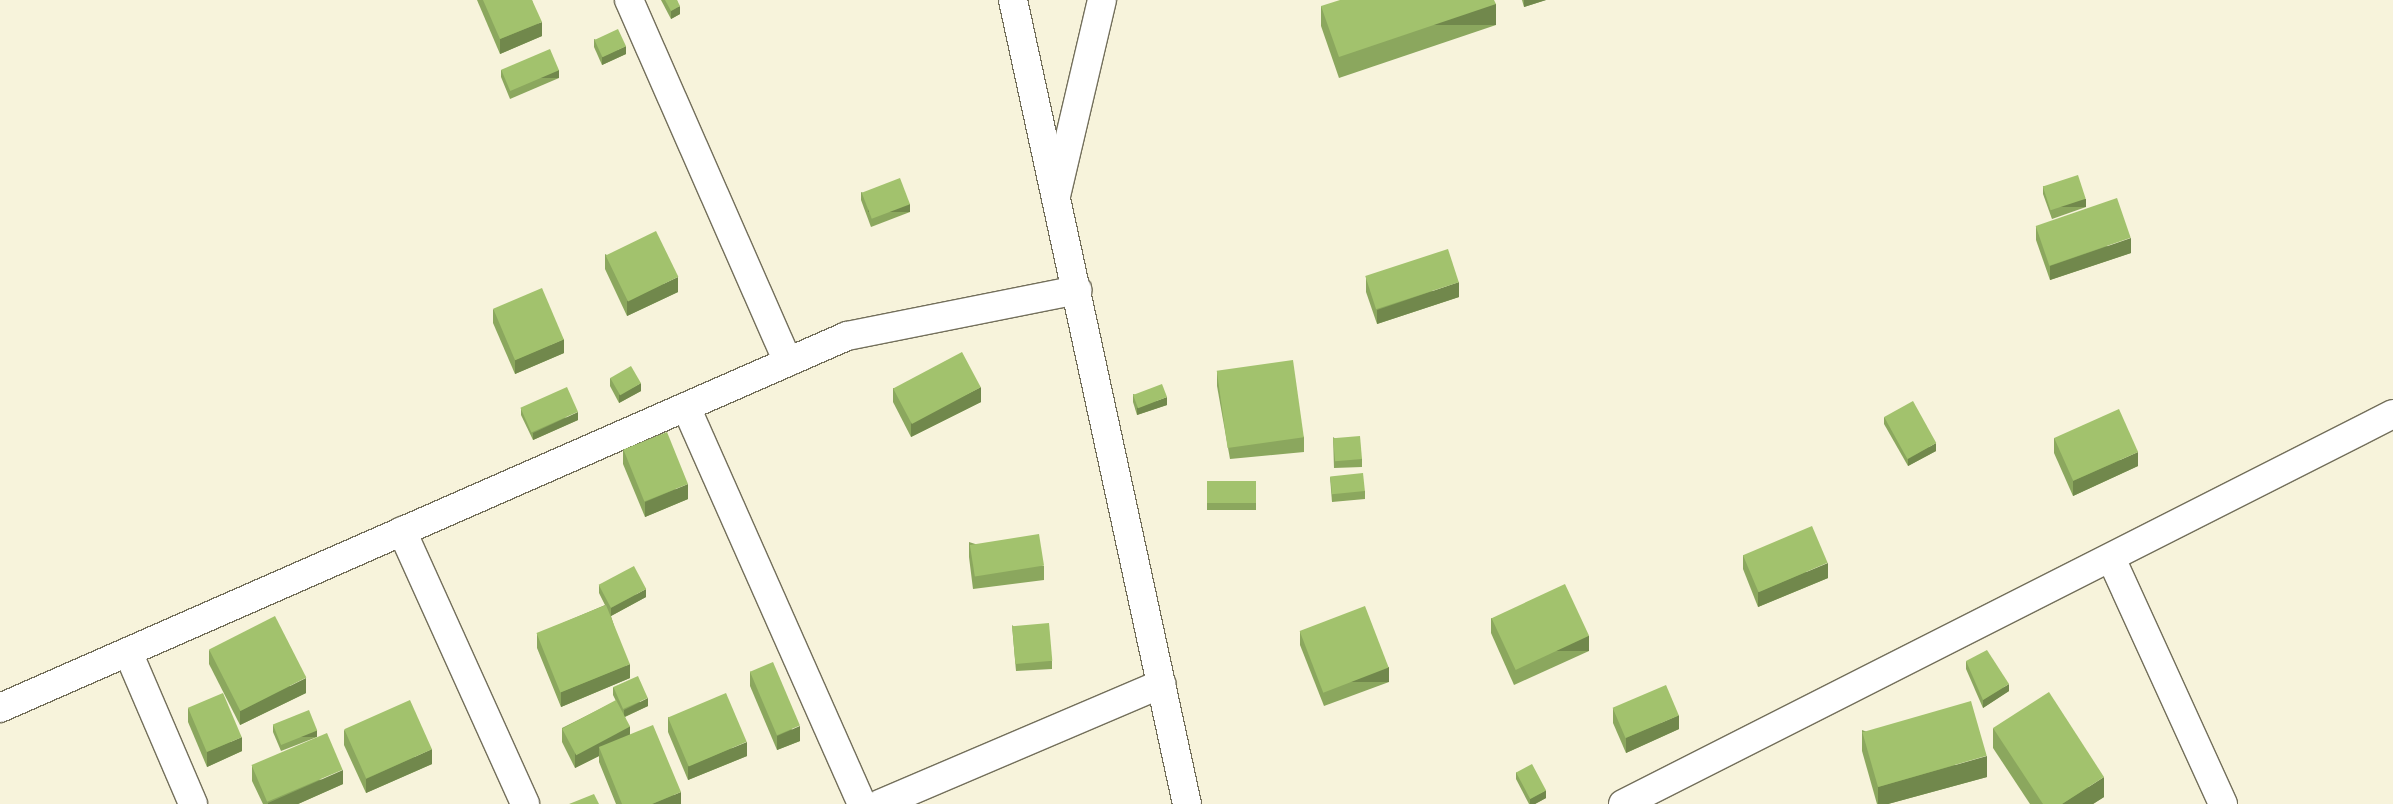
<!DOCTYPE html>
<html>
<head>
<meta charset="utf-8">
<style>
	body { margin:0 }
	#map { position:relative; width:2393px; height:804px; overflow:hidden; background:#f7f3db; font-family:Mulish,sans-serif }
	div>[style] { position:absolute }
	[style*='--x'] { left:calc(var(--x)*1px); top:calc(var(--y)*1px); width:calc(var(--w)*1px); rotate:calc(var(--a)*1deg) }
	.roads { filter:drop-shadow(1px 0 #736f5b) drop-shadow(-1px 0 #736f5b) drop-shadow(0 1px #736f5b) drop-shadow(0 -1px #736f5b) }
	.street>* { height:28px; margin:-14px; padding:0 14px; transform-origin:14px; border-radius:14px; background:#fff }
	.secondary>* { height:28px; margin:-14px; padding:0 14px; transform-origin:14px; border-radius:14px; background:#fff }
	.wall>* { inset:0; background:#8ba75e; transform-origin:0 0 }
	.shaded-wall>* { inset:0; background:#71884c; transform-origin:0 0 }
	.building>* { inset:0; background:#a2c26d; transform-origin:0 0 }
	span { translate:-50% -50%; white-space:nowrap; text-align:center; line-height:1.15; -webkit-text-stroke:4px #f7f3db; paint-order:stroke }
</style>
</head>
<body>
<div id="map">
	<div class="roads">
		<div class="street">
			<div style="--x:629;--y:0;--w:395;--a:66.3"></div>
			<div style="--x:1056;--y:196;--w:201;--a:-76.8"></div>
			<div style="--x:686;--y:407;--w:434;--a:66.1"></div>
			<div style="--x:402;--y:531;--w:299;--a:65.7"></div>
			<div style="--x:2111;--y:558;--w:270;--a:65.5"></div>
			<div style="--x:128;--y:652;--w:165;--a:66.8"></div>
			<div style="--x:0;--y:708;--w:925;--a:-23.71"></div>
			<div style="--x:847;--y:336;--w:235;--a:-11.3"></div>
			<div style="--x:880;--y:804;--w:306;--a:-23.1"></div>
			<div style="--x:1623;--y:804;--w:863;--a:-26.86"></div>
		</div>
		<div class="secondary">
			<div style="--x:1013;--y:0;--w:823;--a:77.79"></div>
		</div>
	</div>
	<div class="wall">
		<div style="clip-path:polygon(477px 0,532px 0,542px 36px,500px 54px)"></div>
		<div style="clip-path:polygon(661px 0,677px 0,680px 14px,671px 19px)"></div>
		<div style="clip-path:polygon(1522px 0,1546px 0,1524px 7px)"></div>
		<div style="clip-path:polygon(1321px 6px,1496px 25px,1339px 78px,1321px 26px)"></div>
		<div style="clip-path:polygon(594px 39px,626px 54px,602px 65px,594px 47px)"></div>
		<div style="clip-path:polygon(501px 70px,559px 78px,510px 99px,501px 77px)"></div>
		<div style="clip-path:polygon(2043px 186px,2086px 207px,2052px 219px,2043px 194px)"></div>
		<div style="clip-path:polygon(861px 192px,910px 212px,871px 227px,861px 200px)"></div>
		<div style="clip-path:polygon(2036px 226px,2131px 253px,2050px 280px,2036px 240px)"></div>
		<div style="clip-path:polygon(605px 254px,678px 292px,627px 316px,605px 269px)"></div>
		<div style="clip-path:polygon(1366px 277px,1459px 297px,1377px 324px,1366px 292px)"></div>
		<div style="clip-path:polygon(493px 309px,564px 353px,515px 374px,493px 323px)"></div>
		<div style="clip-path:polygon(1217px 371px,1304px 437px,1304px 452px,1230px 459px,1217px 386px)"></div>
		<div style="clip-path:polygon(610px 378px,641px 391px,619px 403px,610px 386px)"></div>
		<div style="clip-path:polygon(893px 388px,981px 402px,911px 437px,893px 402px)"></div>
		<div style="clip-path:polygon(1133px 394px,1167px 405px,1137px 415px,1133px 402px)"></div>
		<div style="clip-path:polygon(521px 408px,578px 420px,533px 440px,521px 415px)"></div>
		<div style="clip-path:polygon(1884px 417px,1936px 451px,1908px 466px,1884px 424px)"></div>
		<div style="clip-path:polygon(1333px 437px,1362px 459px,1362px 467px,1334px 468px)"></div>
		<div style="clip-path:polygon(2054px 438px,2138px 466px,2073px 496px,2054px 453px)"></div>
		<div style="clip-path:polygon(623px 449px,688px 499px,645px 517px,623px 464px)"></div>
		<div style="clip-path:polygon(1330px 477px,1365px 491px,1365px 499px,1332px 502px)"></div>
		<div style="left:1256px;top:481px;width:29px;height:49px;rotate:90deg"></div>
		<div style="clip-path:polygon(969px 542px,1044px 566px,1044px 580px,973px 589px,969px 557px)"></div>
		<div style="clip-path:polygon(1743px 555px,1828px 578px,1758px 607px,1743px 569px)"></div>
		<div style="clip-path:polygon(599px 585px,646px 597px,611px 616px,630px 678px,561px 707px,537px 648px,537px 634px,605px 605px,599px 593px)"></div>
		<div style="clip-path:polygon(1491px 618px,1589px 651px,1514px 685px,1491px 633px)"></div>
		<div style="clip-path:polygon(1012px 625px,1052px 661px,1052px 669px,1016px 671px)"></div>
		<div style="clip-path:polygon(1300px 631px,1389px 682px,1324px 706px,1300px 645px)"></div>
		<div style="clip-path:polygon(209px 650px,306px 693px,240px 725px,209px 664px)"></div>
		<div style="clip-path:polygon(1966px 661px,2009px 691px,1983px 708px,1966px 669px)"></div>
		<div style="clip-path:polygon(750px 671px,800px 741px,777px 750px,750px 686px)"></div>
		<div style="clip-path:polygon(613px 687px,648px 706px,625px 717px,630px 735px,681px 804px,616px 804px,599px 762px,599px 756px,575px 768px,562px 742px,562px 728px,616px 701px,613px 695px)"></div>
		<div style="clip-path:polygon(188px 708px,242px 751px,207px 767px,188px 722px)"></div>
		<div style="clip-path:polygon(1613px 708px,1679px 729px,1626px 753px,1613px 723px)"></div>
		<div style="clip-path:polygon(668px 717px,747px 756px,688px 780px,668px 732px)"></div>
		<div style="clip-path:polygon(273px 725px,317px 737px,281px 751px,273px 732px)"></div>
		<div style="clip-path:polygon(1993px 728px,2104px 797px,2093px 804px,2030px 804px,1993px 748px)"></div>
		<div style="clip-path:polygon(344px 730px,432px 764px,366px 793px,344px 745px)"></div>
		<div style="clip-path:polygon(1862px 730px,1987px 777px,1888px 804px,1877px 804px,1862px 751px)"></div>
		<div style="clip-path:polygon(252px 766px,343px 784px,298px 804px,263px 804px,252px 781px)"></div>
		<div style="clip-path:polygon(1516px 772px,1546px 798px,1535px 804px,1529px 804px,1516px 779px)"></div>
	</div>
	<div class="shaded-wall">
		<div style="clip-path:polygon(1524px 0,1546px 0,1524px 7px)"></div>
		<div style="left:1496px;top:4px;width:21px;height:166px;rotate:90deg"></div>
		<div style="clip-path:polygon(680px 6px,680px 14px,671px 19px,671px 11px)"></div>
		<div style="clip-path:polygon(542px 22px,542px 36px,500px 54px,500px 39px)"></div>
		<div style="clip-path:polygon(626px 46px,626px 54px,602px 65px,602px 57px)"></div>
		<div style="left:559px;top:70px;width:8px;height:53px;rotate:90deg"></div>
		<div style="left:2086px;top:199px;width:8px;height:36px;rotate:90deg"></div>
		<div style="left:910px;top:204px;width:8px;height:42px;rotate:90deg"></div>
		<div style="clip-path:polygon(2131px 238px,2131px 253px,2050px 280px,2050px 266px)"></div>
		<div style="clip-path:polygon(678px 277px,678px 292px,627px 316px,627px 301px)"></div>
		<div style="clip-path:polygon(1459px 282px,1459px 297px,1377px 324px,1377px 310px)"></div>
		<div style="clip-path:polygon(564px 339px,564px 353px,515px 374px,515px 360px)"></div>
		<div style="clip-path:polygon(641px 383px,641px 391px,619px 403px,619px 395px)"></div>
		<div style="clip-path:polygon(981px 387px,981px 402px,911px 437px,911px 422px)"></div>
		<div style="clip-path:polygon(1167px 397px,1167px 405px,1137px 415px,1137px 408px)"></div>
		<div style="clip-path:polygon(578px 412px,578px 420px,533px 440px,533px 433px)"></div>
		<div style="clip-path:polygon(1936px 443px,1936px 451px,1908px 466px,1908px 459px)"></div>
		<div style="clip-path:polygon(2138px 452px,2138px 466px,2073px 496px,2073px 481px)"></div>
		<div style="clip-path:polygon(688px 484px,688px 499px,645px 517px,645px 502px)"></div>
		<div style="clip-path:polygon(1828px 563px,1828px 578px,1758px 607px,1758px 592px)"></div>
		<div style="clip-path:polygon(646px 589px,646px 597px,611px 616px,611px 608px)"></div>
		<div style="left:1589px;top:636px;width:15px;height:82px;rotate:90deg"></div>
		<div style="clip-path:polygon(630px 664px,630px 678px,561px 707px,561px 692px)"></div>
		<div style="left:1389px;top:667px;width:15px;height:69px;rotate:90deg"></div>
		<div style="clip-path:polygon(306px 678px,306px 693px,240px 725px,240px 711px)"></div>
		<div style="clip-path:polygon(2009px 684px,2009px 691px,1983px 708px,1983px 700px)"></div>
		<div style="clip-path:polygon(648px 698px,648px 706px,624px 717px,624px 710px)"></div>
		<div style="clip-path:polygon(1679px 715px,1679px 729px,1626px 753px,1626px 738px)"></div>
		<div style="clip-path:polygon(630px 726px,630px 741px,599px 747px,599px 756px,575px 768px,575px 753px)"></div>
		<div style="clip-path:polygon(800px 726px,800px 741px,777px 750px,777px 736px)"></div>
		<div style="left:317px;top:730px;width:7px;height:39px;rotate:90deg"></div>
		<div style="clip-path:polygon(242px 737px,242px 751px,207px 767px,207px 752px)"></div>
		<div style="clip-path:polygon(747px 742px,747px 756px,688px 780px,688px 766px)"></div>
		<div style="clip-path:polygon(432px 749px,432px 764px,366px 793px,366px 779px)"></div>
		<div style="clip-path:polygon(1987px 756px,1987px 777px,1888px 804px,1878px 804px,1878px 787px)"></div>
		<div style="clip-path:polygon(343px 770px,343px 784px,298px 804px,268px 804px,268px 803px)"></div>
		<div style="clip-path:polygon(2104px 777px,2104px 797px,2093px 804px,2062px 804px)"></div>
		<div style="clip-path:polygon(1546px 790px,1546px 798px,1535px 804px,1530px 804px,1530px 799px)"></div>
		<div style="clip-path:polygon(681px 792px,681px 804px,652px 804px)"></div>
	</div>
	<div class="building">
		<div style="clip-path:polygon(483px 0,532px 0,542px 22px,500px 39px)"></div>
		<div style="clip-path:polygon(665px 0,677px 0,680px 6px,671px 11px)"></div>
		<div style="clip-path:polygon(1340px 0,1494px 0,1496px 4px,1339px 57px,1321px 6px)"></div>
		<div style="left:618px;top:29px;width:19px;height:26px;rotate:65deg"></div>
		<div style="left:550px;top:49px;width:23px;height:53px;rotate:67deg"></div>
		<div style="left:2078px;top:175px;width:25px;height:37px;rotate:72deg"></div>
		<div style="left:900px;top:178px;width:28px;height:41px;rotate:69deg"></div>
		<div style="left:2117px;top:198px;width:42px;height:86px;rotate:71deg"></div>
		<div style="left:656px;top:231px;width:51px;height:56px;rotate:64deg"></div>
		<div style="left:1448px;top:249px;width:35px;height:87px;rotate:72deg"></div>
		<div style="left:542px;top:288px;width:56px;height:53px;rotate:67deg"></div>
		<div style="left:962px;top:352px;width:40px;height:78px;rotate:62deg"></div>
		<div style="left:1293px;top:360px;width:78px;height:77px;rotate:82deg"></div>
		<div style="left:631px;top:366px;width:20px;height:24px;rotate:60deg"></div>
		<div style="left:1162px;top:384px;width:14px;height:31px;rotate:69deg"></div>
		<div style="left:567px;top:387px;width:27px;height:51px;rotate:66deg"></div>
		<div style="left:1913px;top:401px;width:48px;height:33px;rotate:61deg"></div>
		<div style="left:2119px;top:409px;width:47px;height:71px;rotate:66deg"></div>
		<div style="left:667px;top:432px;width:56px;height:47px;rotate:68deg"></div>
		<div style="left:1360px;top:436px;width:23px;height:27px;rotate:85deg"></div>
		<div style="left:1363px;top:473px;width:18px;height:33px;rotate:84deg"></div>
		<div style="left:1256px;top:481px;width:22px;height:49px;rotate:90deg"></div>
		<div style="left:1812px;top:526px;width:40px;height:75px;rotate:67deg"></div>
		<div style="left:1039px;top:534px;width:32px;height:70px;rotate:81deg"></div>
		<div style="left:634px;top:566px;width:26px;height:40px;rotate:62deg"></div>
		<div style="left:1565px;top:584px;width:57px;height:81px;rotate:65deg"></div>
		<div style="left:606px;top:605px;width:64px;height:75px;rotate:68deg"></div>
		<div style="left:1365px;top:606px;width:66px;height:70px;rotate:69deg"></div>
		<div style="left:275px;top:616px;width:69px;height:74px;rotate:63deg"></div>
		<div style="left:1049px;top:623px;width:38px;height:37px;rotate:85deg"></div>
		<div style="clip-path:polygon(1987px 650px,2009px 684px,1983px 700px,1966px 661px)"></div>
		<div style="left:773px;top:662px;width:69px;height:25px;rotate:67deg"></div>
		<div style="left:638px;top:676px;width:24px;height:27px;rotate:66deg"></div>
		<div style="left:1666px;top:685px;width:33px;height:58px;rotate:67deg"></div>
		<div style="clip-path:polygon(2049px 692px,2104px 777px,2062px 804px,2043px 804px,1993px 728px)"></div>
		<div style="left:223px;top:693px;width:48px;height:38px;rotate:67deg"></div>
		<div style="left:726px;top:693px;width:53px;height:63px;rotate:67deg"></div>
		<div style="left:410px;top:700px;width:54px;height:72px;rotate:66deg"></div>
		<div style="left:616px;top:700px;width:30px;height:61px;rotate:62deg"></div>
		<div style="left:1971px;top:701px;width:57px;height:113px;rotate:74deg"></div>
		<div style="left:309px;top:710px;width:22px;height:39px;rotate:68deg"></div>
		<div style="clip-path:polygon(653px 725px,681px 792px,652px 804px,622px 804px,599px 747px)"></div>
		<div style="left:327px;top:733px;width:40px;height:82px;rotate:67deg"></div>
		<div style="left:1532px;top:764px;width:30px;height:18px;rotate:62deg"></div>
		<div style="clip-path:polygon(594px 794px,599px 804px,569px 804px)"></div>
	</div>
</div>
</body>
</html>
